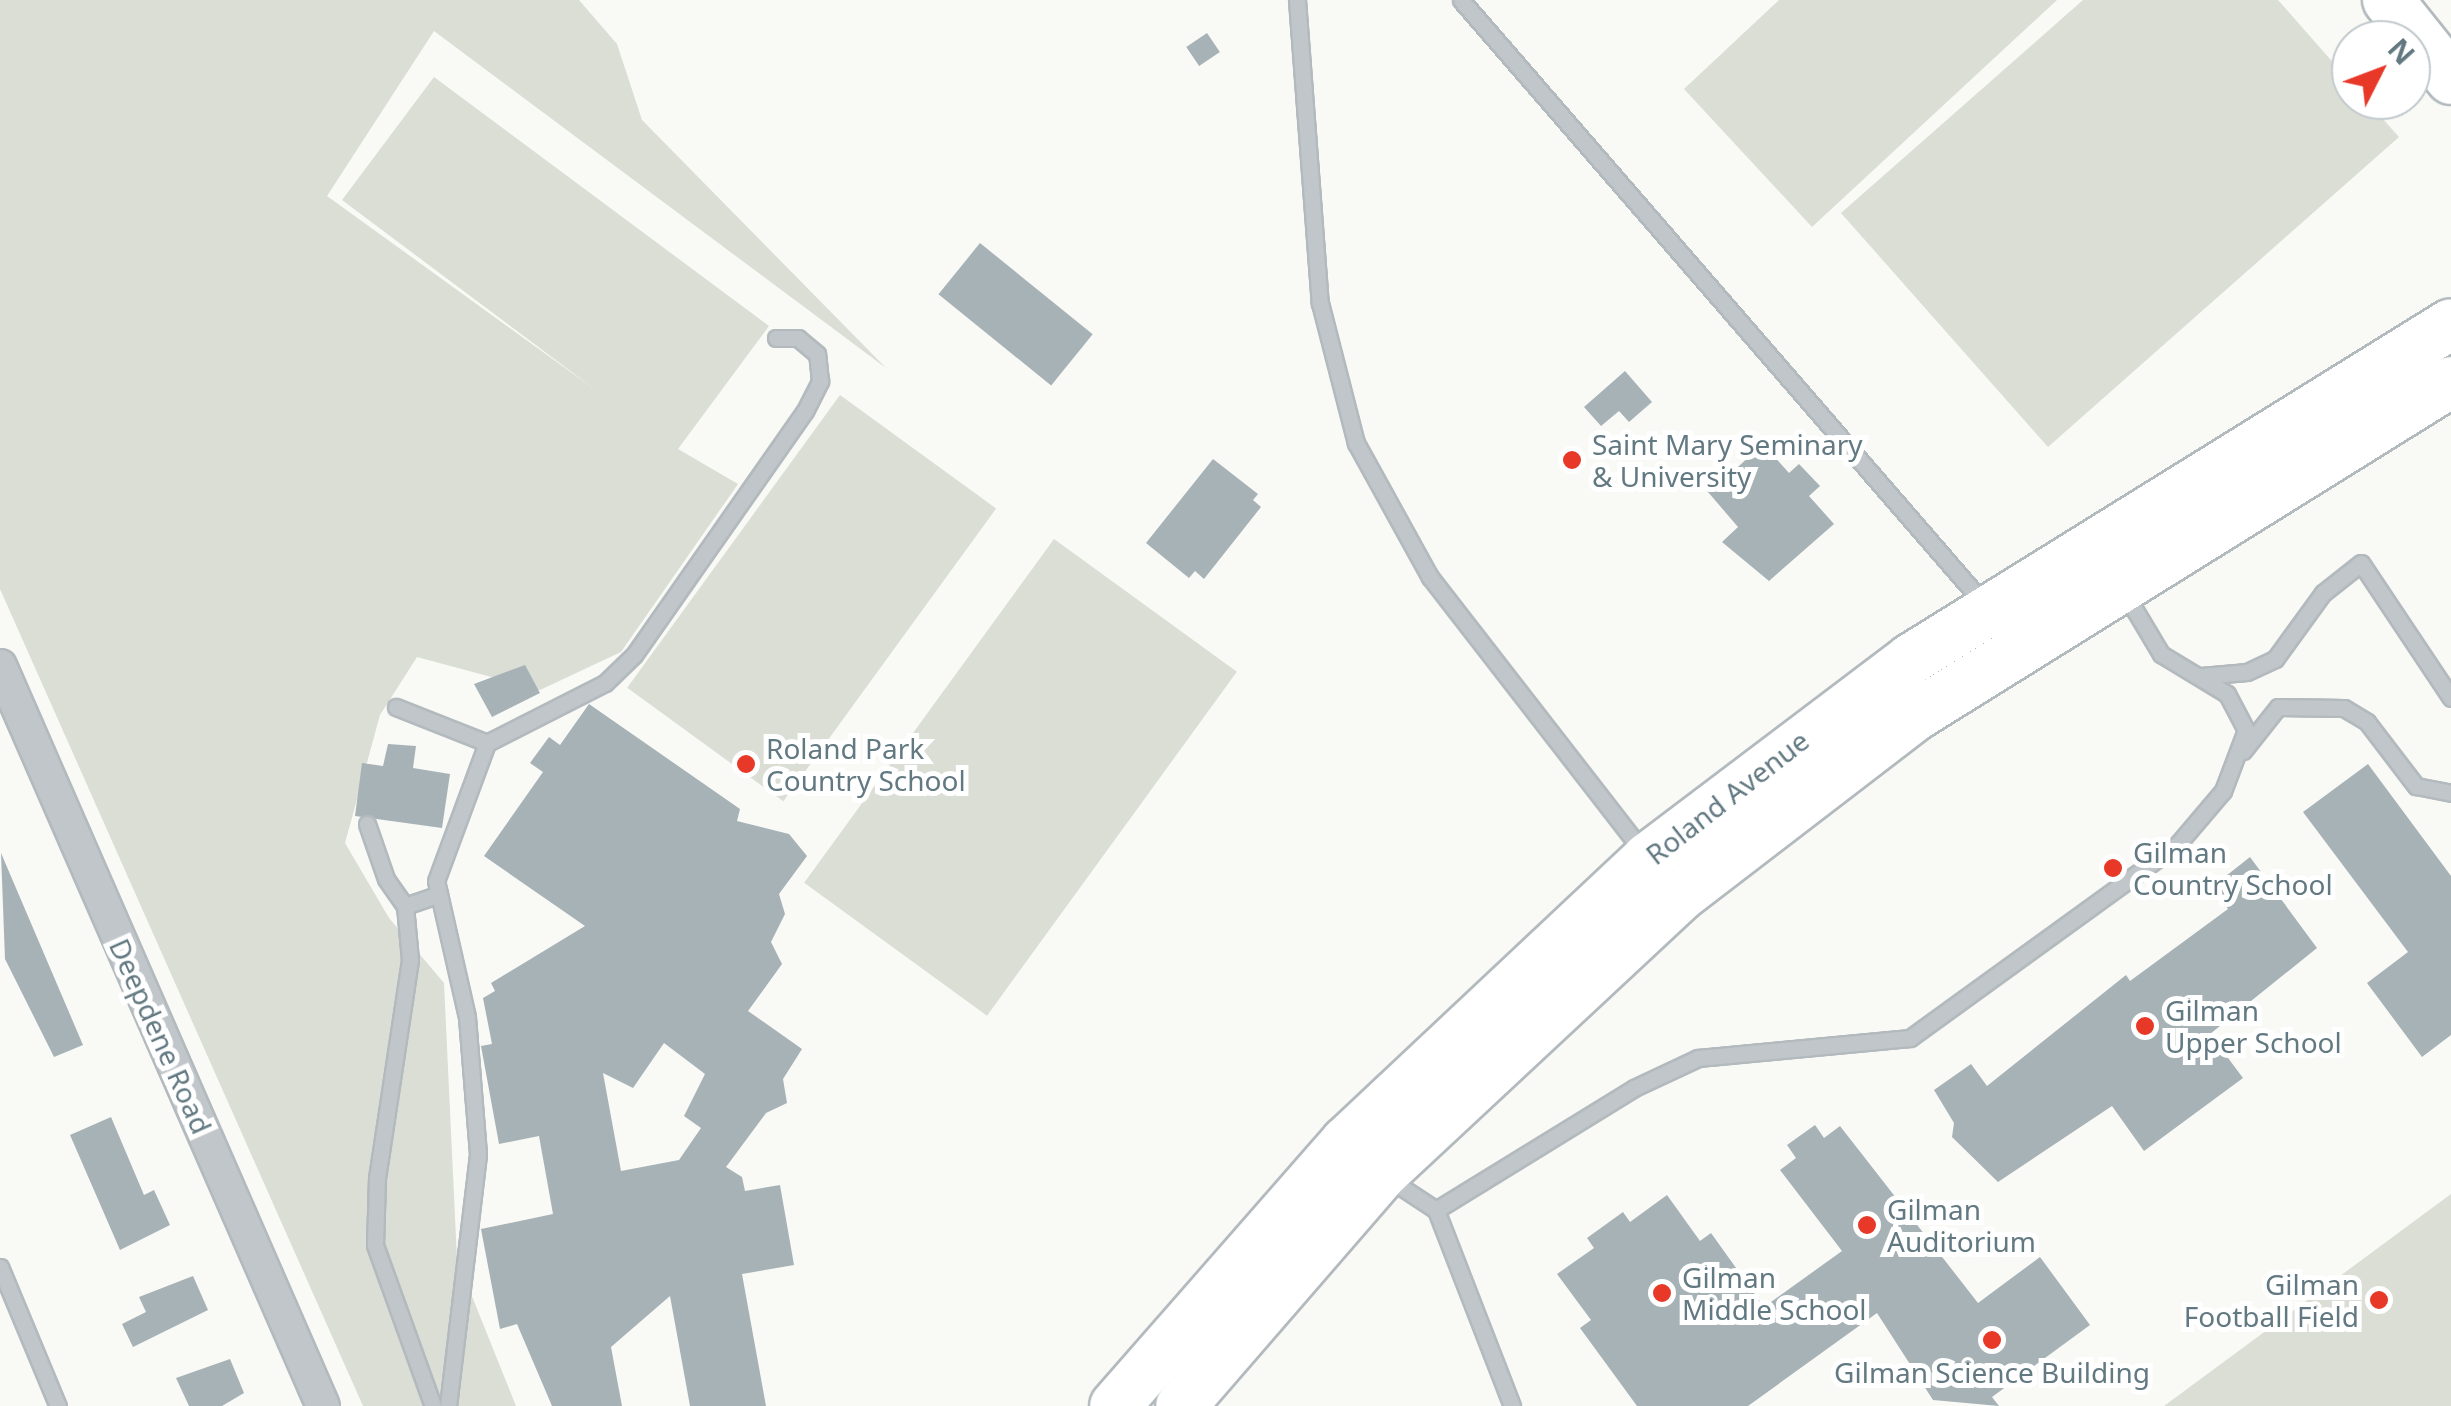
<!DOCTYPE html>
<html>
<head>
<meta charset="utf-8">
<style>
	body { margin:0 }
	#map { position:relative; width:2451px; height:1406px; overflow:hidden; background:#f9f9f6; font-family:"Noto Sans",sans-serif }
	div>[style] { position:absolute }
	[style*='--x'] { left:calc(var(--x)*1px); top:calc(var(--y)*1px); width:calc(var(--w)*1px); rotate:calc(var(--a)*1deg) }
	.green>* { inset:0; background:#daded5; transform-origin:0 0 }
	.building>* { inset:0; background:#a6b2b6; transform-origin:0 0 }
	.roads { filter:drop-shadow(2px 0 #b3babd) drop-shadow(-2px 0 #b3babd) drop-shadow(0 2px #b3babd) drop-shadow(0 -2px #b3babd) }
	.lane>* { height:15px; margin:-7.5px; padding:0 7.5px; transform-origin:7.5px; border-radius:7.5px; background:#c0c6c9 }
	.street>* { height:32px; margin:-16px; padding:0 16px; transform-origin:16px; border-radius:16px; background:#c0c6c9 }
	.primary>* { height:50px; margin:-25px; padding:0 25px; transform-origin:25px; border-radius:25px; background:#fff }
	.dots>* { width:28px; height:28px; translate:-50% -50%; box-sizing:border-box; border:5px solid #fff; border-radius:50% }
	span { translate:-50% -50%; white-space:nowrap; text-align:center; line-height:1.15; -webkit-text-stroke:10px #fff; paint-order:stroke }
	.poi-label { font-size:28px; color:#637982 }
	.left { translate:0 -50%; text-align:left }
	.right { translate:-100% -50%; text-align:right }
	.street-label { font-size:28px; color:#637982 }
	.north { position:absolute; left:2331px; top:20px; width:100px; height:100px; box-sizing:border-box; background:#fff; border:2px solid #c1c9cd; border-radius:50%; rotate:48deg; font-size:28px; font-weight:700; line-height:40px; text-align:center; color:#637982 }
	.north::after { content:''; display:block; margin:auto; width:35px; height:45px; background:#e73828; clip-path:polygon(50% 0,100% 100%,50% 72%,0 100%) }
</style>
</head>
<body>
<div id="map">
	<div class="green">
		<div style="clip-path:polygon(0 0,579px 0,617px 44px,642px 120px,886px 368px,434px 31px,327px 196px,597px 391px,342px 200px,434px 77px,769px 326px,678px 449px,738px 484px,621px 652px,540px 690px,417px 657px,380px 715px,345px 843px,389px 918px,444px 983px,457px 1259px,516px 1406px,363px 1406px,0 589px)"></div>
		<div style="clip-path:polygon(1779px 0,2057px 0,1812px 227px,1684px 89px)"></div>
		<div style="clip-path:polygon(2083px 0,2278px 0,2351px 83px,2351px 100px,2366px 100px,2399px 137px,2048px 447px,1841px 213px)"></div>
		<div style="left:840px;top:395px;width:193px;height:362px;rotate:36deg"></div>
		<div style="left:1054px;top:539px;width:226px;height:425px;rotate:36deg"></div>
		<div style="clip-path:polygon(2451px 1194px,2451px 1406px,2164px 1406px)"></div>
	</div>
	<div class="building">
		<div style="left:1207px;top:33px;width:23px;height:25px;rotate:56deg"></div>
		<div style="left:980px;top:243px;width:145px;height:66px;rotate:39deg"></div>
		<div style="clip-path:polygon(1625px 371px,1652px 402px,1629px 422px,1619px 411px,1601px 426px,1584px 407px)"></div>
		<div style="clip-path:polygon(1763px 444px,1789px 473px,1799px 464px,1820px 486px,1809px 496px,1834px 524px,1769px 581px,1722px 542px,1738px 527px,1702px 485px,1720px 470px,1727px 477px)"></div>
		<div style="clip-path:polygon(1213px 459px,1258px 494px,1253px 500px,1261px 507px,1204px 579px,1195px 571px,1189px 578px,1146px 543px)"></div>
		<div style="clip-path:polygon(525px 665px,540px 693px,492px 717px,474px 684px)"></div>
		<div style="clip-path:polygon(evenodd,589px 704px,740px 809px,737px 821px,789px 834px,807px 856px,779px 894px,785px 914px,771px 942px,782px 964px,748px 1011px,802px 1049px,783px 1079px,787px 1103px,766px 1113px,726px 1167px,742px 1177px,745px 1191px,780px 1185px,794px 1265px,742px 1274px,766px 1406px,690px 1406px,670px 1296px,611px 1347px,622px 1406px,552px 1406px,517px 1324px,500px 1329px,481px 1229px,553px 1214px,539px 1136px,499px 1144px,481px 1046px,492px 1044px,483px 998px,495px 991px,491px 983px,585px 926px,484px 856px,543px 772px,530px 763px,549px 737px,560px 745px,589px 704px,664px 1043px,705px 1074px,684px 1116px,701px 1128px,679px 1160px,621px 1171px,603px 1073px,633px 1088px,664px 1043px)"></div>
		<div style="clip-path:polygon(388px 744px,416px 746px,413px 768px,450px 774px,442px 828px,355px 816px,362px 763px,383px 766px)"></div>
		<div style="clip-path:polygon(2368px 764px,2451px 876px,2451px 1035px,2422px 1057px,2367px 983px,2408px 952px,2303px 812px)"></div>
		<div style="clip-path:polygon(1px 853px,83px 1045px,54px 1057px,5px 959px)"></div>
		<div style="clip-path:polygon(2250px 857px,2317px 948px,2210px 1034px,2243px 1078px,2144px 1151px,2112px 1106px,1998px 1182px,1952px 1137px,1954px 1123px,1934px 1090px,1971px 1064px,1987px 1086px,2126px 975px,2130px 981px,2228px 909px,2212px 887px)"></div>
		<div style="clip-path:polygon(111px 1117px,144px 1195px,154px 1190px,170px 1225px,120px 1250px,70px 1135px)"></div>
		<div style="clip-path:polygon(1815px 1125px,1824px 1138px,1840px 1126px,1978px 1303px,2040px 1257px,2090px 1325px,1992px 1397px,1999px 1406px,1933px 1400px,1877px 1313px,1748px 1406px,1637px 1406px,1580px 1328px,1591px 1320px,1557px 1274px,1594px 1248px,1587px 1238px,1623px 1212px,1630px 1222px,1667px 1195px,1700px 1241px,1711px 1233px,1764px 1307px,1842px 1251px,1780px 1170px,1796px 1158px,1787px 1145px)"></div>
		<div style="clip-path:polygon(193px 1276px,208px 1310px,133px 1347px,122px 1324px,146px 1312px,139px 1297px)"></div>
		<div style="clip-path:polygon(230px 1359px,244px 1393px,222px 1406px,189px 1406px,176px 1378px)"></div>
	</div>
	<div class="roads">
		<div class="lane">
			<div style="--x:1297;--y:0;--w:304;--a:85.7"></div>
			<div style="--x:1320;--y:303;--w:145;--a:75.6"></div>
			<div style="--x:1356;--y:443;--w:153;--a:61.1"></div>
			<div style="--x:1430;--y:577;--w:352;--a:52.2"></div>
			<div style="--x:1461;--y:0;--w:800;--a:49.1"></div>
			<div style="--x:2201;--y:676;--w:46;--a:-5"></div>
			<div style="--x:2247;--y:672;--w:31;--a:-25"></div>
			<div style="--x:2275;--y:659;--w:82;--a:-54"></div>
			<div style="--x:2323;--y:593;--w:48;--a:-38.3"></div>
			<div style="--x:2361;--y:563;--w:162;--a:56.3"></div>
			<div style="--x:396;--y:707;--w:98;--a:21.6"></div>
			<div style="--x:2243;--y:751;--w:56;--a:-51.5"></div>
			<div style="--x:2278;--y:707;--w:66;--a:0.9"></div>
			<div style="--x:2344;--y:708;--w:27;--a:31"></div>
			<div style="--x:2367;--y:722;--w:81;--a:52.6"></div>
			<div style="--x:2416;--y:786;--w:36;--a:11"></div>
			<div style="--x:367;--y:824;--w:58;--a:70.9"></div>
			<div style="--x:386;--y:879;--w:33;--a:55"></div>
			<div style="--x:405;--y:906;--w:54;--a:84.7"></div>
			<div style="--x:410;--y:960;--w:220;--a:98.6"></div>
			<div style="--x:377;--y:1178;--w:67;--a:91.7"></div>
			<div style="--x:375;--y:1245;--w:171;--a:70.2"></div>
			<div style="--x:405;--y:906;--w:36;--a:-19"></div>
			<div style="--x:1386;--y:1177;--w:60;--a:33.4"></div>
			<div style="--x:1436;--y:1210;--w:233;--a:-31.6"></div>
			<div style="--x:1634;--y:1088;--w:71;--a:-25.1"></div>
			<div style="--x:1698;--y:1058;--w:213;--a:-5.4"></div>
			<div style="--x:1910;--y:1038;--w:329;--a:-35.9"></div>
			<div style="--x:2177;--y:845;--w:71;--a:-49.6"></div>
			<div style="--x:2223;--y:791;--w:65;--a:-69.3"></div>
			<div style="--x:2246;--y:730;--w:41;--a:-117.8"></div>
			<div style="--x:2227;--y:694;--w:77;--a:-148.8"></div>
			<div style="--x:2161;--y:654;--w:72;--a:-120.8"></div>
			<div style="--x:1436;--y:1210;--w:210;--a:68.8"></div>
			<div style="--x:0;--y:1267;--w:151;--a:67.4"></div>
			<div style="--x:448;--y:1406;--w:254;--a:-83.2"></div>
			<div style="--x:478;--y:1154;--w:137;--a:-94.6"></div>
			<div style="--x:467;--y:1017;--w:139;--a:-102.8"></div>
			<div style="--x:436;--y:881;--w:147;--a:-69.7"></div>
			<div style="--x:487;--y:743;--w:132;--a:-27"></div>
			<div style="--x:605;--y:683;--w:40;--a:-44"></div>
			<div style="--x:634;--y:655;--w:298;--a:-55"></div>
			<div style="--x:805;--y:411;--w:34;--a:-63"></div>
			<div style="--x:820;--y:381;--w:27;--a:-96"></div>
			<div style="--x:817;--y:354;--w:25;--a:-140"></div>
			<div style="--x:798;--y:338;--w:22;--a:180"></div>
		</div>
		<div class="street">
			<div style="--x:0;--y:666;--w:807;--a:66.42"></div>
		</div>
		<div class="primary">
			<div style="--x:2388;--y:0;--w:101;--a:51.4"></div>
			<div style="--x:1115;--y:1406;--w:351;--a:-48.8"></div>
			<div style="--x:1346;--y:1142;--w:415;--a:-43.2"></div>
			<div style="--x:1648;--y:858;--w:330;--a:-37.1"></div>
			<div style="--x:1911;--y:659;--w:635;--a:-31.81"></div>
			<div style="--x:1181;--y:1406;--w:307;--a:-49.1"></div>
			<div style="--x:1382;--y:1174;--w:408;--a:-43"></div>
			<div style="--x:1680;--y:896;--w:297;--a:-37.5"></div>
			<div style="--x:1916;--y:715;--w:630;--a:-31.9"></div>
		</div>
	</div>
	<div class="dots">
		<div style="left:1572px;top:460px;background:#e73828"></div>
		<div style="left:746px;top:764px;background:#e73828"></div>
		<div style="left:2113px;top:868px;background:#e73828"></div>
		<div style="left:2145px;top:1026px;background:#e73828"></div>
		<div style="left:1867px;top:1225px;background:#e73828"></div>
		<div style="left:1662px;top:1293px;background:#e73828"></div>
		<div style="left:2379px;top:1300px;background:#e73828"></div>
		<div style="left:1992px;top:1340px;background:#e73828"></div>
	</div>
	<div class="poi-label">
		<span class="left" style="left:1592px;top:460px">Saint Mary Seminary<br>&amp; University</span>
		<span class="left" style="left:766px;top:764px">Roland Park<br>Country School</span>
		<span class="left" style="left:2133px;top:868px">Gilman<br>Country School</span>
		<span class="left" style="left:2165px;top:1026px">Gilman<br>Upper School</span>
		<span class="left" style="left:1887px;top:1225px">Gilman<br>Auditorium</span>
		<span class="left" style="left:1682px;top:1293px">Gilman<br>Middle School</span>
		<span class="right" style="left:2359px;top:1300px">Gilman<br>Football Field</span>
		<span style="left:1992px;top:1372px">Gilman Science Building</span>
	</div>
	<div class="street-label">
		<span style="left:1727px;top:797px;rotate:-38deg">Roland Avenue</span>
		<span style="left:161px;top:1036px;rotate:66deg">Deepdene Road</span>
	</div>
	<div class="north">N</div>
</div>
</body>
</html>
